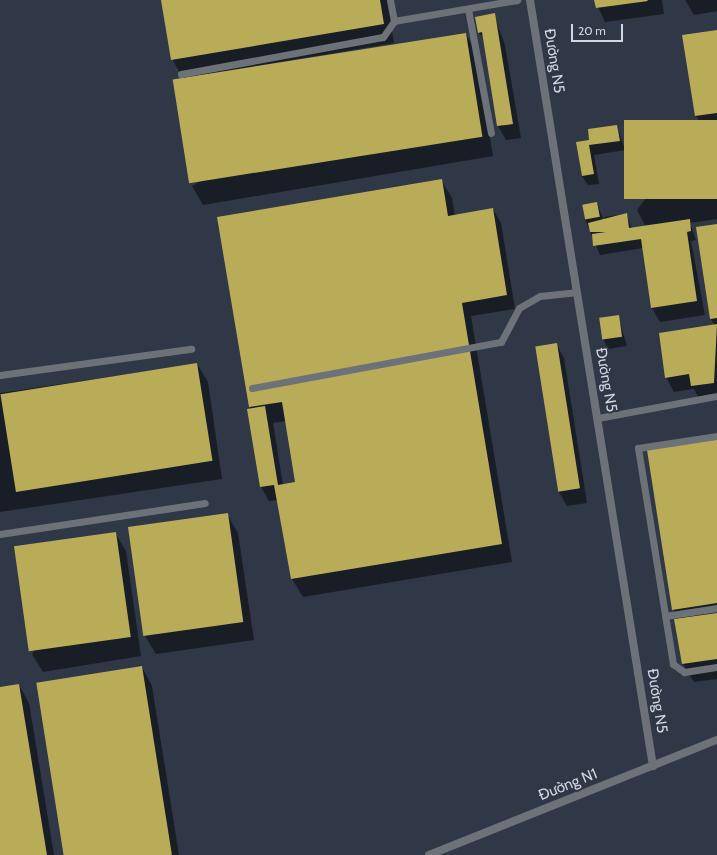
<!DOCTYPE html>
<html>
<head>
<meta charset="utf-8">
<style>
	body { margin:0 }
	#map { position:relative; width:717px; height:855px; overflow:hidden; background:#303746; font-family:Cabin,sans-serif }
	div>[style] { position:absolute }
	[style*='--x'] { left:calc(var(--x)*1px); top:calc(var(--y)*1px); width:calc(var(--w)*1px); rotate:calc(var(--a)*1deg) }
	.shadow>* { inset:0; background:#0007 }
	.building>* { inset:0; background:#b9ac59; transform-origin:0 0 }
	.service>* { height:7px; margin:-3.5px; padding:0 3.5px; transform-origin:3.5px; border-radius:3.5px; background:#6d7178 }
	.minor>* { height:8px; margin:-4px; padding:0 4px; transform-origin:4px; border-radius:4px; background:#6d7178 }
	.tertiary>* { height:8px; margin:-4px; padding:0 4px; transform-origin:4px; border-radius:4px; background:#6d7178 }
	span { translate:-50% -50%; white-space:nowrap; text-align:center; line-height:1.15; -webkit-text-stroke:4px #303746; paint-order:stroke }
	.street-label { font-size:15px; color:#d1d6df }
	.scale { position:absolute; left:571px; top:24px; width:52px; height:18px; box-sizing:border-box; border:2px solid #d1d6df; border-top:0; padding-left:5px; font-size:12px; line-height:14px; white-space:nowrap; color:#d1d6df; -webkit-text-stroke:3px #303746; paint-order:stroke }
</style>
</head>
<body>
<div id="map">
	<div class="shadow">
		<div style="clip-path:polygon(162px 0,387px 0,394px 43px,183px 78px,172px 59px)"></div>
		<div style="clip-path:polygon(595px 0,662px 0,664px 14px,605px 22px)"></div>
		<div style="clip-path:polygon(685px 0,717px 0,717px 11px,694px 15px)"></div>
		<div style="clip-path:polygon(494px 15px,505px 45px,521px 138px,506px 140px,498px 126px,484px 37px,479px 33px,477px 18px)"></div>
		<div style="clip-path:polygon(717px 31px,717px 219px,690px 223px,696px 240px,691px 241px,705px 315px,660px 322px,652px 308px,643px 248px,600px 255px,585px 219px,597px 203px,606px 226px,604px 217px,626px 214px,632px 229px,672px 223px,645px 225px,637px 210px,701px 123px,696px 116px)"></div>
		<div style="clip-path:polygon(466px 34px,476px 53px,493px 156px,203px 205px,192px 186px)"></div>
		<div style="clip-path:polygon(617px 126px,625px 150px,594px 155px,599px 184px,588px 185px,582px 176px,577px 143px,590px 141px)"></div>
		<div style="clip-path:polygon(evenodd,441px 180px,452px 198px,455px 216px,493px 209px,501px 223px,515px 309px,471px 316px,512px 562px,303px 597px,292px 579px,278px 500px,269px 501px,261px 487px,248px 410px,441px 180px,286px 421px,296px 482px,283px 485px,273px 423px,286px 421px)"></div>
		<div style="clip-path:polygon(717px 225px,717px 397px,700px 400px,694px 389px,674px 392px,666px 377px,715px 326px,711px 319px)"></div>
		<div style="clip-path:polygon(618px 316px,627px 346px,608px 349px,603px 339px)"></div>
		<div style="clip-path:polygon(556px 344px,564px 358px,587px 503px,567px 506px,559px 492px,536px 347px)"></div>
		<div style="clip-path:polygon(197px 364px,208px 382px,222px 479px,0 512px,0 393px)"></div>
		<div style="clip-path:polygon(717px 440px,717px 679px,694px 682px,683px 664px,648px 451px)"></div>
		<div style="clip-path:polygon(227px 514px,238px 533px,254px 640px,156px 654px,145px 636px)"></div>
		<div style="clip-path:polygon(115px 533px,126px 551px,141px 656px,43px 672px,32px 654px)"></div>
		<div style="clip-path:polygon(142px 667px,152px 686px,179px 855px,66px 855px)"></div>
		<div style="clip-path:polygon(19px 685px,29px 703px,54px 855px,0 855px,0 688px)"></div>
	</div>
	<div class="building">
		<div style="clip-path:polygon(161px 0,380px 0,384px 24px,171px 60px)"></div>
		<div style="clip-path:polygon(594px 0,647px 0,648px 1px,596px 8px)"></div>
		<div style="clip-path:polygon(495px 13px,513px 124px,497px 126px,482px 32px,478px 33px,475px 17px)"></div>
		<div style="clip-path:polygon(717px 30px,717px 113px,695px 116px,682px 35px)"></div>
		<div style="left:466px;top:33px;width:105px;height:297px;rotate:81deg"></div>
		<div style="left:717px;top:120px;width:79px;height:93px;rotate:90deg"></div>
		<div style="clip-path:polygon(617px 125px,620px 141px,589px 145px,594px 174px,582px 176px,576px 142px,589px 140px,588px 129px)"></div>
		<div style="clip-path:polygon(442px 179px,448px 216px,493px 208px,507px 295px,462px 303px,502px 544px,291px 579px,274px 485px,260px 487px,247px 409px,265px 406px,278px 485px,295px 482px,282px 402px,249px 407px,217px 217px)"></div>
		<div style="left:597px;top:202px;width:15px;height:15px;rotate:79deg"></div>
		<div style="clip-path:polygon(627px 213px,629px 228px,690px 219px,691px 231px,687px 232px,697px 301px,651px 308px,641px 239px,593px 246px,592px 234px,606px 232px,590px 232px,588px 223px)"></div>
		<div style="clip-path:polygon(717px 224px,717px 318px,710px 319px,696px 227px)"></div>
		<div style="left:619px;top:315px;width:22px;height:20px;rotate:82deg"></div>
		<div style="clip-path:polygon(717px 324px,714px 383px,691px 386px,689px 374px,665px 378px,659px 333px)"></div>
		<div style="left:557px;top:343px;width:147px;height:22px;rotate:81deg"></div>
		<div style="left:197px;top:363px;width:99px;height:199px;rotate:81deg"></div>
		<div style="clip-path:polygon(717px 439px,717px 603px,672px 610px,647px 450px)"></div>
		<div style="left:228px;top:513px;width:110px;height:101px;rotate:82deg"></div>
		<div style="left:116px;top:532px;width:106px;height:103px;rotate:82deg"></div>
		<div style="clip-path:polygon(717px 613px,717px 659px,682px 664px,674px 619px)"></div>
		<div style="left:142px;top:666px;width:191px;height:107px;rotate:81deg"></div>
		<div style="clip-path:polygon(19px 684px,47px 855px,0 855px,0 687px)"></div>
	</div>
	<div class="service">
		<div style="--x:390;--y:0;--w:21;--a:79"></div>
		<div style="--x:468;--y:9;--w:126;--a:79.5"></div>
		<div style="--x:181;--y:74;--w:205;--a:-10.4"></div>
		<div style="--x:383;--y:37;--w:19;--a:-55"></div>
		<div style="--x:394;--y:21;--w:125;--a:-9.7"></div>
		<div style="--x:0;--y:375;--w:193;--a:-7.8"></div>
		<div style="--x:252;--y:388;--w:253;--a:-10.5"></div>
		<div style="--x:501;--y:342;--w:38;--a:-62"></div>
		<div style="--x:519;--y:308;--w:24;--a:-30"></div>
		<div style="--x:540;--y:296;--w:36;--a:-6"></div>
		<div style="--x:598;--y:418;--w:121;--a:-10.5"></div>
		<div style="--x:717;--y:436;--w:80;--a:171.4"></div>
		<div style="--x:638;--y:448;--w:219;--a:80.8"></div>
		<div style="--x:673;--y:664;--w:14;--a:36"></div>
		<div style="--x:684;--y:672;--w:33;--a:-9"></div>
		<div style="--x:0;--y:534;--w:207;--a:-8.6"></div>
		<div style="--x:665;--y:616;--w:53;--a:-8.7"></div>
	</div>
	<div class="minor">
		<div style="--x:530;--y:0;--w:776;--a:80.88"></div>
	</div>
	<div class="tertiary">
		<div style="--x:429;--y:855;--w:310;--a:-21.8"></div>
	</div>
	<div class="street-label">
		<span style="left:554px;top:61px;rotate:81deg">Đường N5</span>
		<span style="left:606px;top:380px;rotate:80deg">Đường N5</span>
		<span style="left:657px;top:701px;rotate:81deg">Đường N5</span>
		<span style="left:568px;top:785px;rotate:-22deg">Đường N1</span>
	</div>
	<div class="scale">20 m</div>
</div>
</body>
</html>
